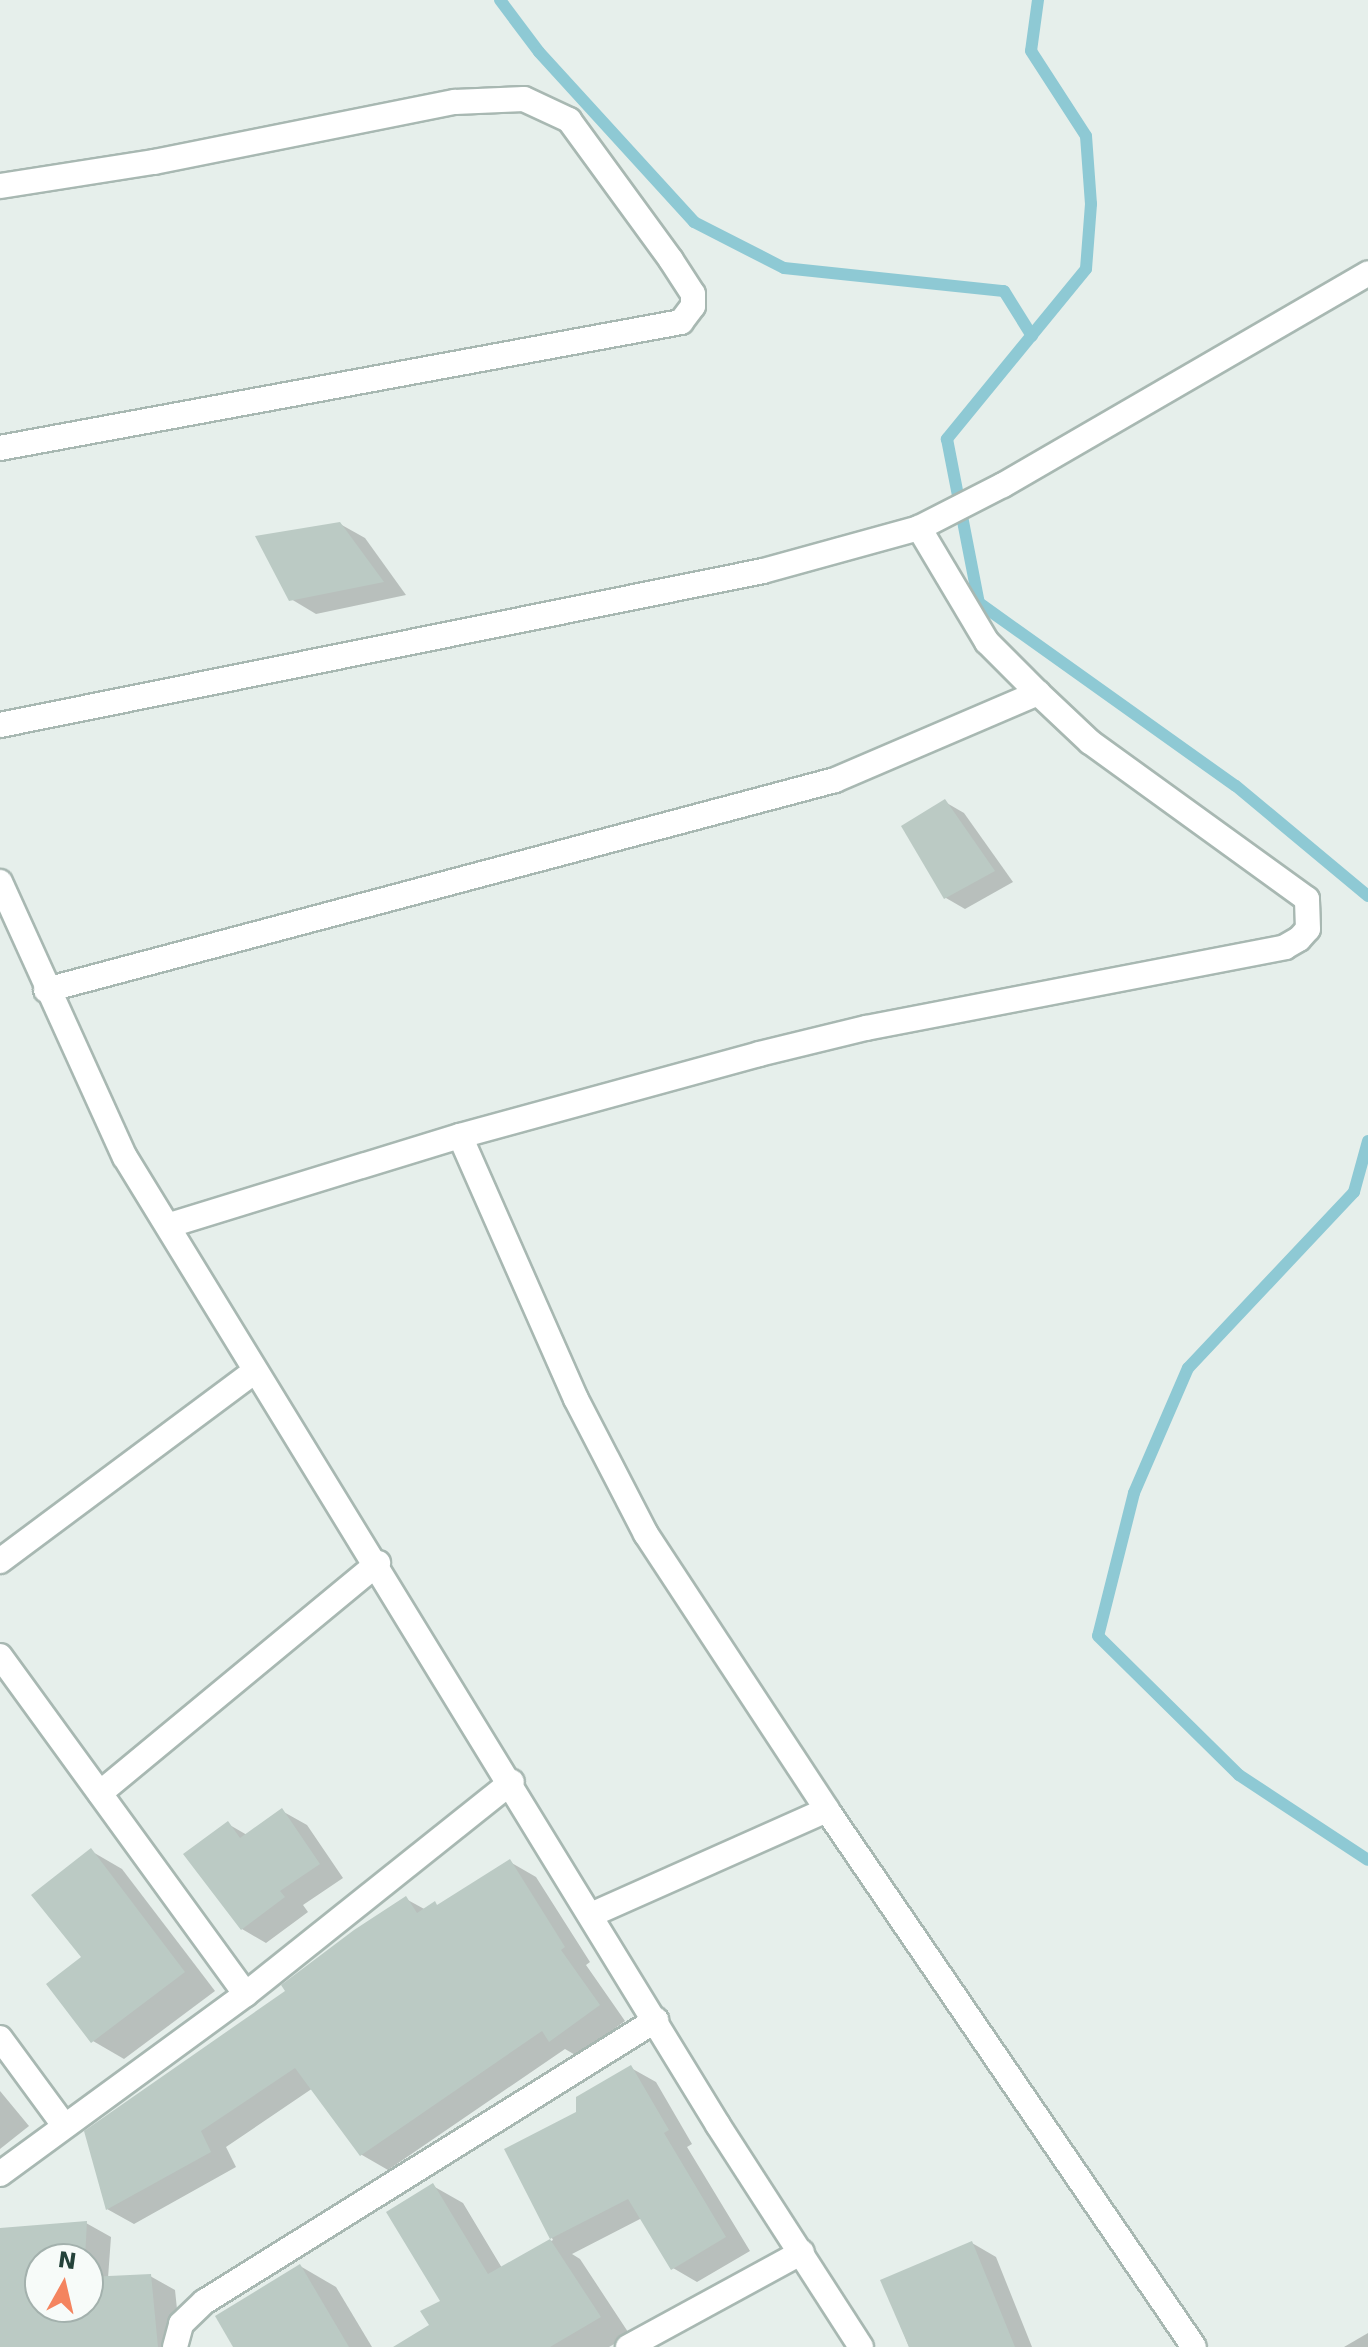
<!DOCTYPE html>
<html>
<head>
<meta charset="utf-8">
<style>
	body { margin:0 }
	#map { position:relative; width:1368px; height:2347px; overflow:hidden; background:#e6efeb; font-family:"DejaVu Sans",sans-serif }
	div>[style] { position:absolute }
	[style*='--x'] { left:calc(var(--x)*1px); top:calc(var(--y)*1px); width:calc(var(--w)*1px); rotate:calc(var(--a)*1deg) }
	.shadow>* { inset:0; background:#0003 }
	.stream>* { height:12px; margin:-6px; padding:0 6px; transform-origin:6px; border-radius:6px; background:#8ec9d4 }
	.building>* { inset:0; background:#bbcac4 }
	.roads { filter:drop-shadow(2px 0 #a8b8b2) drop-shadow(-2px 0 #a8b8b2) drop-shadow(0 2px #a8b8b2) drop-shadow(0 -2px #a8b8b2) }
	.minor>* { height:24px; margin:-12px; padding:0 12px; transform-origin:12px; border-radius:12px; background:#fff }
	span { translate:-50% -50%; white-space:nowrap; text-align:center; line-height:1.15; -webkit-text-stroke:8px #f7fbf9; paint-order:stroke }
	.north { position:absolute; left:24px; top:2243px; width:80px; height:80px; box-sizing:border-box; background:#f7fbf9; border:2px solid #a3b1ad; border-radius:50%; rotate:8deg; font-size:22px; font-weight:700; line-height:32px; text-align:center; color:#24423a }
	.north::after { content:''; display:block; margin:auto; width:28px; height:36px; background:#f4845f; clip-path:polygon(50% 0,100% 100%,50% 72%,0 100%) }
</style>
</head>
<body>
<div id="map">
	<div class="shadow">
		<div style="clip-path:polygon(340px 524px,365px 538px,406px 595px,316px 614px,291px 599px)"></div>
		<div style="clip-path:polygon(945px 802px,964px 813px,1013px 882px,965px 909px,946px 898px)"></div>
		<div style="clip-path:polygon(282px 1811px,307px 1825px,343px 1878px,303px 1905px,308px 1912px,266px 1943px,242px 1929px,228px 1824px,247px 1835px)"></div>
		<div style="clip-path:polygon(91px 1851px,122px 1869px,215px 1991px,124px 2059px,93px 2041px,84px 1957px)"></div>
		<div style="clip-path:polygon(510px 1862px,536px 1877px,590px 1962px,586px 1965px,625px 2021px,577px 2056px,565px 2049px,388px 2170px,362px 2155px,313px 2088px,226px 2147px,236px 2167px,134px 2224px,107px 2209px,287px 1991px,406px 1899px,426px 1910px,439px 1906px)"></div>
		<div style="clip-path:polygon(631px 2068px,656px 2082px,692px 2144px,687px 2147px,750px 2251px,697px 2282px,673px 2268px,642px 2218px,572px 2254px,580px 2259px,630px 2335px,609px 2347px,397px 2347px,431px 2326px,442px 2301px,433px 2186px,463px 2203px,502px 2268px,553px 2240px,506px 2150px,579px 2113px)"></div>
		<div style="clip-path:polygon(0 2091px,29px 2126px,0 2149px)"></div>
		<div style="clip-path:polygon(evenodd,86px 2223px,111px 2237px,108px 2278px,150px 2276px,175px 2290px,181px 2347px,0 2347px,0 2230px,86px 2223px,40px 2259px,88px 2259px,88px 2307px,40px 2307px,40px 2259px)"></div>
		<div style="clip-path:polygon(972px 2243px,996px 2257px,1032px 2347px,909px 2347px,883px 2281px)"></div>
		<div style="clip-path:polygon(300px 2266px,336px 2287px,372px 2347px,235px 2347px)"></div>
		<div style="clip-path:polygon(1368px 2333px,1368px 2347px,1344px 2347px)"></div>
	</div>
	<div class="stream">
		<div style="--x:500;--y:0;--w:65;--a:53.1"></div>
		<div style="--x:539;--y:52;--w:230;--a:47.6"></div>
		<div style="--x:694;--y:222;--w:101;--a:27.1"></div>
		<div style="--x:784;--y:268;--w:221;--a:6"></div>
		<div style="--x:1004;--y:291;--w:53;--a:58.1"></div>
		<div style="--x:1038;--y:0;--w:51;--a:97.8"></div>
		<div style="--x:1031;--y:51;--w:101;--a:57.1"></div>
		<div style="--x:1086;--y:136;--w:68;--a:85.8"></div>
		<div style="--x:1091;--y:204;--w:65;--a:94.4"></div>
		<div style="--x:1086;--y:269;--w:220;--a:129.3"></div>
		<div style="--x:947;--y:439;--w:167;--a:79"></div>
		<div style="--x:979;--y:603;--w:315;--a:35.5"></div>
		<div style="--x:1236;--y:786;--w:172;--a:39.8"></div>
		<div style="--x:1368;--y:1141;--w:53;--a:105.4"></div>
		<div style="--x:1354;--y:1192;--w:242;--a:133.3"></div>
		<div style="--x:1188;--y:1368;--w:136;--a:113.4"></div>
		<div style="--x:1134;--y:1493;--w:147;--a:104.1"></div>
		<div style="--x:1098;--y:1636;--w:198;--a:44.6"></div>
		<div style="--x:1239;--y:1775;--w:154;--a:33.4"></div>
	</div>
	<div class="building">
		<div style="clip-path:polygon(340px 522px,384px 582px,289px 601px,255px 536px)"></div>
		<div style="clip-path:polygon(945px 799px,995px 871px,944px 899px,901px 826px)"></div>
		<div style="clip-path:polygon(282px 1808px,320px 1864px,280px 1891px,285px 1897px,241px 1930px,183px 1854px,228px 1821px,240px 1838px)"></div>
		<div style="clip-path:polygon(91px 1848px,185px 1972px,91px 2043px,46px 1984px,81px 1957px,31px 1895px)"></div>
		<div style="clip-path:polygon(510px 1859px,565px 1947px,561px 1950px,600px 2005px,549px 2042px,542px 2031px,360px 2156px,295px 2068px,201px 2131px,211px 2152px,106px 2210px,84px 2131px,285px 1991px,281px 1985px,354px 1930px,406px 1896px,417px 1913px,435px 1901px,437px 1905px)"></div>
		<div style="clip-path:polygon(631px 2065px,669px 2130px,664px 2133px,726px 2237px,671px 2270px,628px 2199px,550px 2239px,504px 2149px,576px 2112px,576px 2097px)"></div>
		<div style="clip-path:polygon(433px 2183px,488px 2274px,550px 2239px,601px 2317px,550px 2347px,393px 2347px,429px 2325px,420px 2311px,440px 2301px,386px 2212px)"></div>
		<div style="clip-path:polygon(87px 2221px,85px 2259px,40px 2259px,40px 2307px,88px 2307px,88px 2277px,151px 2274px,158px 2347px,0 2347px,0 2228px)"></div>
		<div style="clip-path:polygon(972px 2241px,1015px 2347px,909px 2347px,880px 2280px)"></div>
		<div style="clip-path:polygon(300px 2264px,349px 2347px,233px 2347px,215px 2316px)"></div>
	</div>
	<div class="roads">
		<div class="minor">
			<div style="--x:0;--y:186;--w:156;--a:-8.9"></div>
			<div style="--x:154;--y:162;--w:307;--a:-11.3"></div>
			<div style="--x:455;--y:102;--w:69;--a:-2.5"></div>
			<div style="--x:524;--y:99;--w:50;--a:25"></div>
			<div style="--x:569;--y:120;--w:173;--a:53.9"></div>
			<div style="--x:671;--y:260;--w:40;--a:57.1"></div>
			<div style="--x:693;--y:294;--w:12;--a:90"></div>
			<div style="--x:693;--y:306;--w:20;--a:127"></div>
			<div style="--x:681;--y:322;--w:693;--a:169.52"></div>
			<div style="--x:0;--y:725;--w:778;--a:-11.41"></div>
			<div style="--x:763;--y:571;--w:162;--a:-15.4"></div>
			<div style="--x:919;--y:528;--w:94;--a:-27.1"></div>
			<div style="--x:1003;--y:485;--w:422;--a:-30.1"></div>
			<div style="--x:0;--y:882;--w:302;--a:65.6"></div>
			<div style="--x:125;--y:1157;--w:1135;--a:58.51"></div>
			<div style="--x:718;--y:2125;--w:264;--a:57.2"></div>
			<div style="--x:46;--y:990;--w:816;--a:-14.9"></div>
			<div style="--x:835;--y:780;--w:221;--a:-23.2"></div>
			<div style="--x:460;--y:1136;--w:287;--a:66.2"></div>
			<div style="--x:576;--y:1399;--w:152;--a:62.6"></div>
			<div style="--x:646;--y:1534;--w:330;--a:56.7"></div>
			<div style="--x:827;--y:1810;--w:650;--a:55.65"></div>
			<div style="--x:170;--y:1225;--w:303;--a:-17.1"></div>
			<div style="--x:460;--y:1136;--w:310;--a:-15.3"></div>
			<div style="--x:759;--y:1054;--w:110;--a:-13.7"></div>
			<div style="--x:866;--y:1028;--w:427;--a:-10.9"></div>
			<div style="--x:1285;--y:947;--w:16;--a:-30"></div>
			<div style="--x:1299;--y:939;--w:13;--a:-48"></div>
			<div style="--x:1308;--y:929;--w:30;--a:-92"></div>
			<div style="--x:1307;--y:899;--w:268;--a:-144.1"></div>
			<div style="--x:1090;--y:742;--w:71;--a:-136.7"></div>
			<div style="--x:1038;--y:693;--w:72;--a:-135"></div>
			<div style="--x:987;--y:642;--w:133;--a:-120.8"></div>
			<div style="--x:0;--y:1561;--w:318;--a:-36.7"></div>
			<div style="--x:0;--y:1656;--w:418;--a:54"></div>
			<div style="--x:100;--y:1793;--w:361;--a:-39.6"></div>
			<div style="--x:593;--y:1914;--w:256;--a:-24"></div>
			<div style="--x:0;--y:2038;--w:108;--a:53.7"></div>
			<div style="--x:0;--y:2174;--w:305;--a:-36.2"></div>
			<div style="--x:246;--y:1994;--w:340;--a:-38.6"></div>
			<div style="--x:175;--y:2347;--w:24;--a:-75"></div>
			<div style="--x:181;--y:2324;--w:32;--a:-44"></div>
			<div style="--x:204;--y:2302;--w:533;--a:-31.96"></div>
			<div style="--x:628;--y:2347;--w:198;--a:-28.6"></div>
		</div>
	</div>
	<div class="north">N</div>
</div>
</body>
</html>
